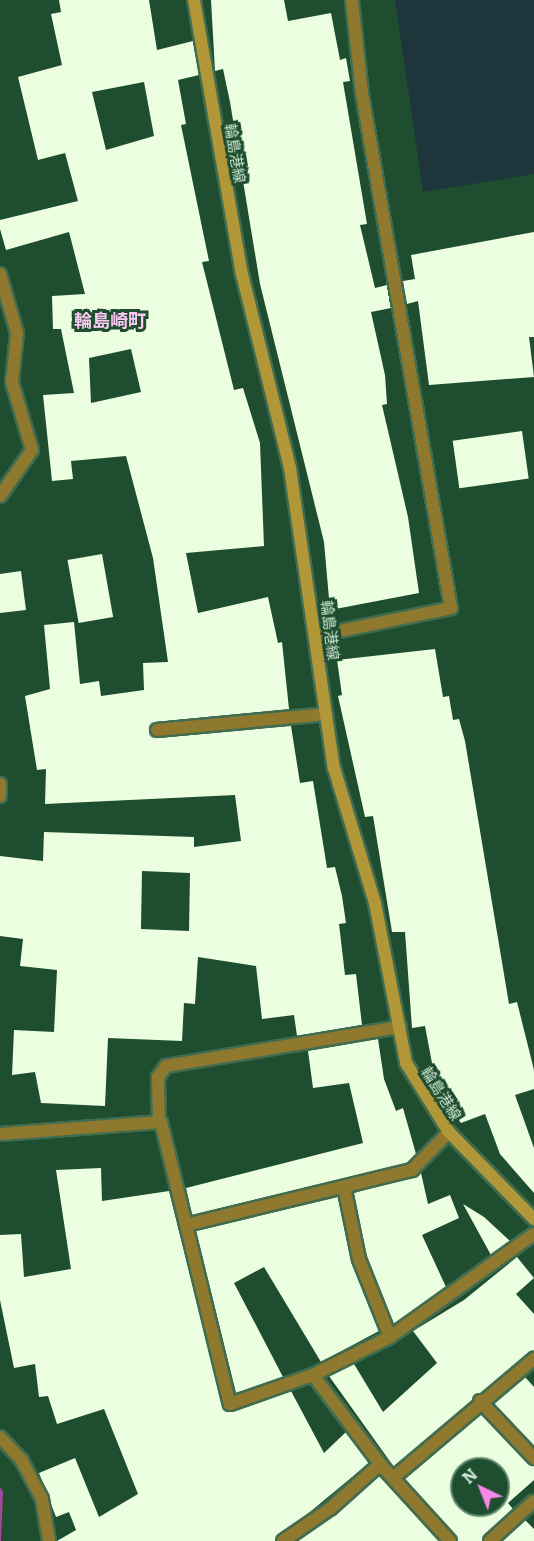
<!DOCTYPE html>
<html>
<head>
<meta charset="utf-8">
<style>
	body { margin:0 }
	#map { position:relative; width:534px; height:1541px; overflow:hidden; background:#1e4e2f; font-family:Literata,"Noto Sans JP",serif }
	div>[style] { position:absolute }
	[style*='--x'] { left:calc(var(--x)*1px); top:calc(var(--y)*1px); width:calc(var(--w)*1px); rotate:calc(var(--a)*1deg) }
	.forest>* { inset:0; background:#a34a98 }
	.water>* { inset:0; background:#1e363b }
	.building>* { inset:0; background:#ebfedf; transform-origin:0 0 }
	.roads { filter:drop-shadow(2px 0 #416c4f) drop-shadow(-2px 0 #416c4f) drop-shadow(0 2px #416c4f) drop-shadow(0 -2px #416c4f) }
	.minor>* { height:12px; margin:-6px; padding:0 6px; transform-origin:6px; border-radius:6px; background:#8e792f }
	.secondary>* { height:12px; margin:-6px; padding:0 6px; transform-origin:6px; border-radius:6px; background:#b29739 }
	span { translate:-50% -50%; white-space:nowrap; text-align:center; line-height:1.15; -webkit-text-stroke:6px #1e4e2f; paint-order:stroke }
	.street-label { font-size:15px; color:#cbe5d1 }
	.quarter-label { font-size:18px; color:#fecaf4; font-weight:700 }
	.north { position:absolute; left:450px; top:1457px; width:60px; height:60px; box-sizing:border-box; background:#1e4e2f; border:2px solid #638a70; border-radius:50%; rotate:317deg; font-size:16px; font-weight:700; line-height:24px; text-align:center; color:#cbe5d1 }
	.north::after { content:''; display:block; margin:auto; width:21px; height:27px; background:#f987e9; clip-path:polygon(50% 0,100% 100%,50% 72%,0 100%) }
</style>
</head>
<body>
<div id="map">
	<div class="forest">
		<div style="clip-path:polygon(0 1487px,3px 1492px,1px 1541px,0 1541px)"></div>
	</div>
	<div class="water">
		<div style="clip-path:polygon(395px 0,534px 0,534px 174px,423px 192px)"></div>
	</div>
	<div class="building">
		<div style="clip-path:polygon(evenodd,59px 0,149px 0,157px 50px,193px 41px,199px 75px,178px 80px,186px 124px,181px 125px,209px 261px,202px 262px,234px 390px,243px 388px,260px 443px,264px 546px,186px 553px,198px 613px,268px 597px,278px 643px,282px 642px,289px 709px,156px 722px,149px 731px,158px 738px,291px 726px,300px 783px,313px 781px,327px 868px,335px 867px,342px 896px,346px 923px,339px 924px,345px 975px,356px 974px,362px 1025px,297px 1036px,294px 1015px,262px 1019px,256px 966px,198px 957px,195px 1004px,184px 1003px,182px 1041px,108px 1038px,105px 1106px,41px 1103px,35px 1072px,12px 1075px,14px 1030px,54px 1032px,57px 970px,20px 966px,23px 939px,0 936px,0 856px,43px 861px,44px 832px,194px 837px,194px 847px,241px 841px,235px 795px,45px 804px,46px 769px,37px 770px,25px 696px,50px 689px,44px 625px,74px 622px,80px 684px,99px 681px,101px 696px,144px 690px,143px 663px,168px 662px,153px 558px,126px 456px,71px 461px,73px 479px,52px 481px,43px 395px,74px 393px,61px 329px,53px 329px,52px 296px,85px 294px,69px 232px,6px 250px,0 229px,0 220px,78px 201px,65px 153px,38px 160px,18px 77px,62px 65px,51px 14px,61px 12px,59px 0,144px 82px,154px 136px,106px 150px,92px 92px,144px 82px,59px 0,131px 349px,141px 392px,91px 403px,89px 358px,131px 349px,59px 0,142px 871px,190px 873px,189px 931px,141px 929px,142px 871px)"></div>
		<div style="clip-path:polygon(211px 0,284px 0,288px 21px,331px 13px,340px 60px,346px 58px,350px 81px,343px 82px,367px 224px,360px 225px,375px 288px,387px 285px,391px 308px,371px 312px,385px 375px,387px 404px,382px 405px,408px 517px,419px 593px,330px 610px,324px 542px,260px 284px,230px 102px,223px 69px,215px 71px)"></div>
		<div style="clip-path:polygon(534px 232px,534px 337px,529px 337px,534px 377px,429px 385px,418px 301px,407px 304px,403px 281px,415px 279px,411px 255px)"></div>
		<div style="left:522px;top:431px;width:48px;height:70px;rotate:82deg"></div>
		<div style="left:102px;top:554px;width:64px;height:35px;rotate:80deg"></div>
		<div style="clip-path:polygon(21px 571px,26px 610px,0 613px,0 574px)"></div>
		<div style="clip-path:polygon(435px 649px,443px 697px,449px 696px,453px 720px,459px 719px,465px 741px,509px 1004px,517px 1002px,534px 1070px,534px 1089px,515px 1095px,534px 1148px,534px 1193px,500px 1154px,485px 1114px,461px 1123px,438px 1095px,425px 1026px,412px 1028px,405px 932px,392px 932px,373px 816px,365px 817px,338px 696px,342px 695px,337px 660px)"></div>
		<div style="clip-path:polygon(378px 1039px,384px 1079px,396px 1111px,403px 1108px,416px 1154px,408px 1163px,192px 1215px,186px 1188px,363px 1143px,349px 1083px,313px 1088px,308px 1051px)"></div>
		<div style="clip-path:polygon(101px 1168px,102px 1201px,169px 1191px,224px 1409px,233px 1412px,291px 1391px,324px 1453px,346px 1432px,369px 1463px,275px 1541px,57px 1541px,76px 1530px,69px 1512px,56px 1517px,39px 1473px,75px 1458px,99px 1517px,138px 1494px,104px 1409px,57px 1424px,48px 1396px,39px 1397px,35px 1364px,14px 1368px,0 1300px,0 1235px,21px 1234px,24px 1277px,71px 1269px,56px 1170px)"></div>
		<div style="clip-path:polygon(421px 1173px,428px 1204px,450px 1195px,459px 1218px,422px 1235px,446px 1287px,394px 1324px,367px 1257px,354px 1193px)"></div>
		<div style="clip-path:polygon(338px 1197px,351px 1262px,379px 1331px,321px 1362px,264px 1267px,234px 1283px,283px 1377px,236px 1393px,196px 1231px)"></div>
		<div style="clip-path:polygon(463px 1204px,484px 1217px,510px 1241px,491px 1255px)"></div>
		<div style="clip-path:polygon(517px 1257px,534px 1278px,516px 1294px,534px 1314px,534px 1351px,394px 1467px,329px 1376px,354px 1364px,383px 1412px,437px 1363px,413px 1331px,464px 1300px)"></div>
		<div style="clip-path:polygon(525px 1377px,534px 1387px,534px 1446px,494px 1404px)"></div>
		<div style="clip-path:polygon(evenodd,481px 1414px,534px 1466px,534px 1480px,508px 1503px,513px 1509px,482px 1541px,458px 1541px,405px 1479px,481px 1414px,462px 1469px,498px 1469px,498px 1505px,462px 1505px,462px 1469px)"></div>
		<div style="clip-path:polygon(379px 1476px,439px 1541px,298px 1541px,336px 1514px)"></div>
		<div style="clip-path:polygon(525px 1520px,534px 1529px,534px 1541px,502px 1541px)"></div>
	</div>
	<div class="roads">
		<div class="minor">
			<div style="--x:0;--y:274;--w:61;--a:73.9"></div>
			<div style="--x:17;--y:333;--w:49;--a:95.8"></div>
			<div style="--x:12;--y:382;--w:71;--a:73.6"></div>
			<div style="--x:32;--y:450;--w:56;--a:124.8"></div>
			<div style="--x:316;--y:636;--w:138;--a:-11.7"></div>
			<div style="--x:451;--y:608;--w:522;--a:-99.82"></div>
			<div style="--x:362;--y:94;--w:95;--a:-96.1"></div>
			<div style="--x:157;--y:730;--w:170;--a:-5.4"></div>
			<div style="--x:0;--y:784;--w:12;--a:90"></div>
			<div style="--x:159;--y:1121;--w:44;--a:-91.3"></div>
			<div style="--x:158;--y:1077;--w:14;--a:-54"></div>
			<div style="--x:166;--y:1066;--w:237;--a:-9.5"></div>
			<div style="--x:0;--y:1134;--w:161;--a:-4.3"></div>
			<div style="--x:161;--y:1122;--w:290;--a:76.3"></div>
			<div style="--x:230;--y:1404;--w:88;--a:-19.3"></div>
			<div style="--x:313;--y:1375;--w:86;--a:-26.3"></div>
			<div style="--x:390;--y:1337;--w:177;--a:-35.6"></div>
			<div style="--x:344;--y:1187;--w:74;--a:78.2"></div>
			<div style="--x:359;--y:1259;--w:84;--a:68.3"></div>
			<div style="--x:186;--y:1225;--w:233;--a:-13.7"></div>
			<div style="--x:412;--y:1170;--w:53;--a:-45.8"></div>
			<div style="--x:313;--y:1375;--w:111;--a:53"></div>
			<div style="--x:380;--y:1464;--w:104;--a:47.7"></div>
			<div style="--x:480;--y:1401;--w:79;--a:46.5"></div>
			<div style="--x:0;--y:1437;--w:33;--a:47"></div>
			<div style="--x:22;--y:1461;--w:43;--a:62.2"></div>
			<div style="--x:42;--y:1499;--w:43;--a:80.5"></div>
			<div style="--x:393;--y:1478;--w:185;--a:-40.2"></div>
			<div style="--x:283;--y:1541;--w:58;--a:-34.5"></div>
			<div style="--x:331;--y:1508;--w:66;--a:-41.9"></div>
			<div style="--x:490;--y:1541;--w:59;--a:-42.3"></div>
		</div>
		<div class="secondary">
			<div style="--x:194;--y:0;--w:278;--a:80.1"></div>
			<div style="--x:242;--y:274;--w:200;--a:76.1"></div>
			<div style="--x:290;--y:468;--w:303;--a:81.7"></div>
			<div style="--x:334;--y:768;--w:141;--a:73.1"></div>
			<div style="--x:375;--y:903;--w:163;--a:79"></div>
			<div style="--x:406;--y:1063;--w:81;--a:58.1"></div>
			<div style="--x:449;--y:1132;--w:122;--a:45.7"></div>
		</div>
	</div>
	<div class="street-label">
		<span style="left:236px;top:153px;rotate:80deg">輪島港線</span>
		<span style="left:331px;top:630px;rotate:83deg">輪島港線</span>
		<span style="left:442px;top:1093px;rotate:57deg">輪島港線</span>
	</div>
	<div class="quarter-label">
		<span style="left:110px;top:320px">輪島崎町</span>
	</div>
	<div class="north">N</div>
</div>
</body>
</html>
